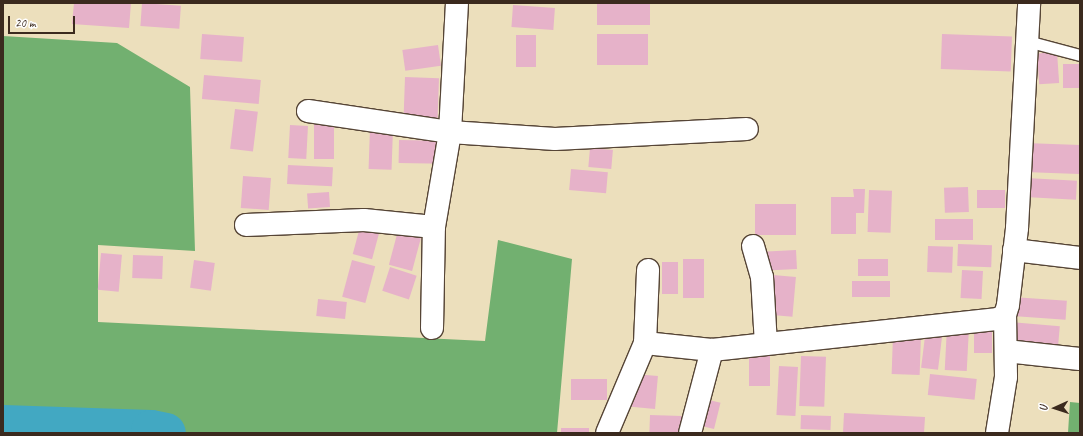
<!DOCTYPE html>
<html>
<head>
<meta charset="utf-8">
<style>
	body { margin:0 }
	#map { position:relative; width:1083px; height:436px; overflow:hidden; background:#ecdfbc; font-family:Caveat,sans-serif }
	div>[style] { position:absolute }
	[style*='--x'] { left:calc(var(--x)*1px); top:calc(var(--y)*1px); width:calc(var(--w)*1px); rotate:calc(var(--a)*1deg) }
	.forest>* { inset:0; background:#72b070 }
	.river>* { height:40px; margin:-20px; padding:0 20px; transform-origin:20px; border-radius:20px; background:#42a8c2 }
	.building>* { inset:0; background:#e6b2c9; transform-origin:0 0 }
	.roads { filter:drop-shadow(1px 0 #564536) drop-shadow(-1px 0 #564536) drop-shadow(0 1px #564536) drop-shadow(0 -1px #564536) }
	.service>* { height:11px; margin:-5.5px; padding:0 5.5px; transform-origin:5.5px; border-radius:5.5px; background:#fff }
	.minor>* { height:22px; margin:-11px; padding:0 11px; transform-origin:11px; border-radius:11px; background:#fff }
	span { translate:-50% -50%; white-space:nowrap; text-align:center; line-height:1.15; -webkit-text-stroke:3px #fff; paint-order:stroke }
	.frame { position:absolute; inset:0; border:4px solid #3b2a1e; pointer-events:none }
	.north { position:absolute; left:1035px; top:388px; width:40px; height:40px; -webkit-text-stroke:3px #fff; paint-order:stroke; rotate:267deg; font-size:11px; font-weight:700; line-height:16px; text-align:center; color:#3b2a1e }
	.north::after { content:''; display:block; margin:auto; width:14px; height:18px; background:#3b2a1e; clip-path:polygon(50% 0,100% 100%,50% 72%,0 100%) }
	.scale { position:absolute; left:8px; top:16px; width:67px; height:18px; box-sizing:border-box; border:2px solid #3b2a1e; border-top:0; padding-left:5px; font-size:12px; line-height:14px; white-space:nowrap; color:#3b2a1e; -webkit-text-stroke:3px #fff; paint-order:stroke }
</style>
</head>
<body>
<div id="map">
	<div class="forest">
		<div style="clip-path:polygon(3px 36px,117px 43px,190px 87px,195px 251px,98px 245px,98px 322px,485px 341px,498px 240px,572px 259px,557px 433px,3px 433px)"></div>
		<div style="clip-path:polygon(1070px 402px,1080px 403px,1080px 433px,1068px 433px)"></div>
	</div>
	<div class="river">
		<div style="--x:3;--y:425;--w:148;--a:1.9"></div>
		<div style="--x:151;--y:430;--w:15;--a:11"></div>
	</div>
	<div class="building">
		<div style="clip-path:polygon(74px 3px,131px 3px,129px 28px,72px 24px)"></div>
		<div style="left:142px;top:3px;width:39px;height:23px;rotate:4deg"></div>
		<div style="left:597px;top:3px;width:53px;height:22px"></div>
		<div style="left:513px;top:5px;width:42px;height:22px;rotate:4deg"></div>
		<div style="left:202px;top:34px;width:42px;height:25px;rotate:4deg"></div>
		<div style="left:648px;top:34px;width:31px;height:51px;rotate:90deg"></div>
		<div style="left:942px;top:34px;width:70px;height:35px;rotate:2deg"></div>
		<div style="left:536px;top:35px;width:32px;height:20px;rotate:90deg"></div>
		<div style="left:438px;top:45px;width:21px;height:36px;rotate:82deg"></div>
		<div style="left:1057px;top:52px;width:31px;height:20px;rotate:86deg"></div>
		<div style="left:1063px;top:64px;width:17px;height:24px"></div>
		<div style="left:204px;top:75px;width:57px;height:24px;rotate:5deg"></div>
		<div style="left:405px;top:77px;width:34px;height:47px;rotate:2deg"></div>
		<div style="left:235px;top:109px;width:23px;height:40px;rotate:7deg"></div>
		<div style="left:314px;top:121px;width:20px;height:38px"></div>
		<div style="left:290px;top:125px;width:18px;height:33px;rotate:3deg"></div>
		<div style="left:370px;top:128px;width:23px;height:41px;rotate:2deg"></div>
		<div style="left:399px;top:140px;width:45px;height:23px;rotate:1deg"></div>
		<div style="left:1025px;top:143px;width:55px;height:29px;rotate:2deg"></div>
		<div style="left:590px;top:148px;width:23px;height:19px;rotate:5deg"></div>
		<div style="left:288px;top:165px;width:45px;height:19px;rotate:3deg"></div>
		<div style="left:571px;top:169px;width:37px;height:21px;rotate:5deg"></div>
		<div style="left:243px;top:176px;width:28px;height:32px;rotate:4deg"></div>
		<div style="left:1026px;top:178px;width:51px;height:19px;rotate:3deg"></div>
		<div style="left:968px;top:187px;width:25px;height:24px;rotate:88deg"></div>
		<div style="clip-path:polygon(853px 189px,865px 189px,864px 213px,856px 213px,856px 234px,831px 234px,831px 197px,854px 197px)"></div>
		<div style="left:869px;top:190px;width:23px;height:42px;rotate:2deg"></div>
		<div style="left:977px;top:190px;width:28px;height:18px"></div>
		<div style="left:329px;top:192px;width:15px;height:22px;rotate:86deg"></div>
		<div style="left:755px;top:204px;width:41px;height:31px"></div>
		<div style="left:973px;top:219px;width:21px;height:38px;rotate:90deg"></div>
		<div style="left:360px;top:227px;width:20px;height:28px;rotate:15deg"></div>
		<div style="left:399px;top:227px;width:24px;height:39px;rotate:15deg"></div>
		<div style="left:958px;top:244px;width:34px;height:22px;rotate:2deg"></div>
		<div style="left:928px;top:246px;width:25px;height:26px;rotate:2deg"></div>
		<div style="left:796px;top:250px;width:19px;height:35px;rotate:87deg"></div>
		<div style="left:101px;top:253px;width:21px;height:37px;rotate:5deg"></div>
		<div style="left:133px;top:255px;width:30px;height:23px;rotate:2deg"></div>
		<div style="left:683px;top:259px;width:21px;height:39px"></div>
		<div style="left:858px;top:259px;width:30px;height:17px"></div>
		<div style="left:194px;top:260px;width:21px;height:28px;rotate:8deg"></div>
		<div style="left:352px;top:260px;width:24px;height:38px;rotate:15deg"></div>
		<div style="left:662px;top:262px;width:16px;height:32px"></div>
		<div style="left:390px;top:267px;width:28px;height:25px;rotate:18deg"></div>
		<div style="left:962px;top:270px;width:21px;height:28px;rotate:3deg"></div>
		<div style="left:773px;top:275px;width:23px;height:40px;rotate:5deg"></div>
		<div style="left:852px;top:281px;width:38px;height:16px"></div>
		<div style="left:1014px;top:297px;width:53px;height:19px;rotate:4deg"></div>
		<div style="left:318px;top:299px;width:29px;height:17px;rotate:6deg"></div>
		<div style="left:1010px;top:322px;width:50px;height:20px;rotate:5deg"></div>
		<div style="left:974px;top:323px;width:18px;height:30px"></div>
		<div style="left:947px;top:327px;width:22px;height:43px;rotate:3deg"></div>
		<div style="left:926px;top:328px;width:17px;height:40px;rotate:7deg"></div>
		<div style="left:893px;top:335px;width:28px;height:39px;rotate:2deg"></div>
		<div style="left:749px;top:349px;width:21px;height:37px"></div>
		<div style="left:801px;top:356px;width:25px;height:50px;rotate:2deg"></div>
		<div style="left:779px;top:366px;width:19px;height:49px;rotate:3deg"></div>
		<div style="left:634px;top:374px;width:24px;height:33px;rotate:5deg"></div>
		<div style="left:930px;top:374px;width:47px;height:21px;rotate:6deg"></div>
		<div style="left:571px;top:379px;width:36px;height:21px"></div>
		<div style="left:705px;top:399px;width:16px;height:27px;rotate:14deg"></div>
		<div style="clip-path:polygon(844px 413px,925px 417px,924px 433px,843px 433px)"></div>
		<div style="left:650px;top:415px;width:32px;height:18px;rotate:2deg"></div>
		<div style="left:801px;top:415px;width:30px;height:14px;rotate:2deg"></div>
		<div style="left:561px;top:428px;width:28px;height:5px"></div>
	</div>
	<div class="roads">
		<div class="service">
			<div style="--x:1027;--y:41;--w:55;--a:14.8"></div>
		</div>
		<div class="minor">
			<div style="--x:308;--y:111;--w:144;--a:8.4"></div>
			<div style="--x:450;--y:132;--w:105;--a:3.8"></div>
			<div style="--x:555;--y:139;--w:192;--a:-3"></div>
			<div style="--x:246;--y:225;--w:118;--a:-2.4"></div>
			<div style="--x:364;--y:220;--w:70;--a:5.7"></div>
			<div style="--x:753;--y:246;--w:32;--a:74"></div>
			<div style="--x:762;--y:277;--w:67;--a:86.6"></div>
			<div style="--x:1014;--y:250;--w:66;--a:6.9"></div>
			<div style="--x:432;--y:328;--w:101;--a:-88.9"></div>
			<div style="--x:434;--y:227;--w:96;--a:-80.4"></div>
			<div style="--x:450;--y:132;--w:129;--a:-86.9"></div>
			<div style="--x:645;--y:343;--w:73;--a:-87.6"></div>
			<div style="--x:1006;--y:351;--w:74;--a:6.2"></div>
			<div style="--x:607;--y:433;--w:98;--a:-67.1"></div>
			<div style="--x:645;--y:343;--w:67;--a:6"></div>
			<div style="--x:690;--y:433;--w:86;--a:-75.2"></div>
			<div style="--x:712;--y:350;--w:288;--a:-6.2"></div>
			<div style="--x:998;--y:319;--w:8;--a:-30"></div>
			<div style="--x:1005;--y:315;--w:10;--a:-73"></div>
			<div style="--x:1008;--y:305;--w:78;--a:-83.3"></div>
			<div style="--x:1017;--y:228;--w:225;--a:-86.9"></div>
			<div style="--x:997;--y:433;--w:57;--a:-80.9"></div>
			<div style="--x:1006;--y:377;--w:62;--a:-90.9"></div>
		</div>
	</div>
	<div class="frame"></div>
	<div class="north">U</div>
	<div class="scale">20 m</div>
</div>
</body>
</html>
